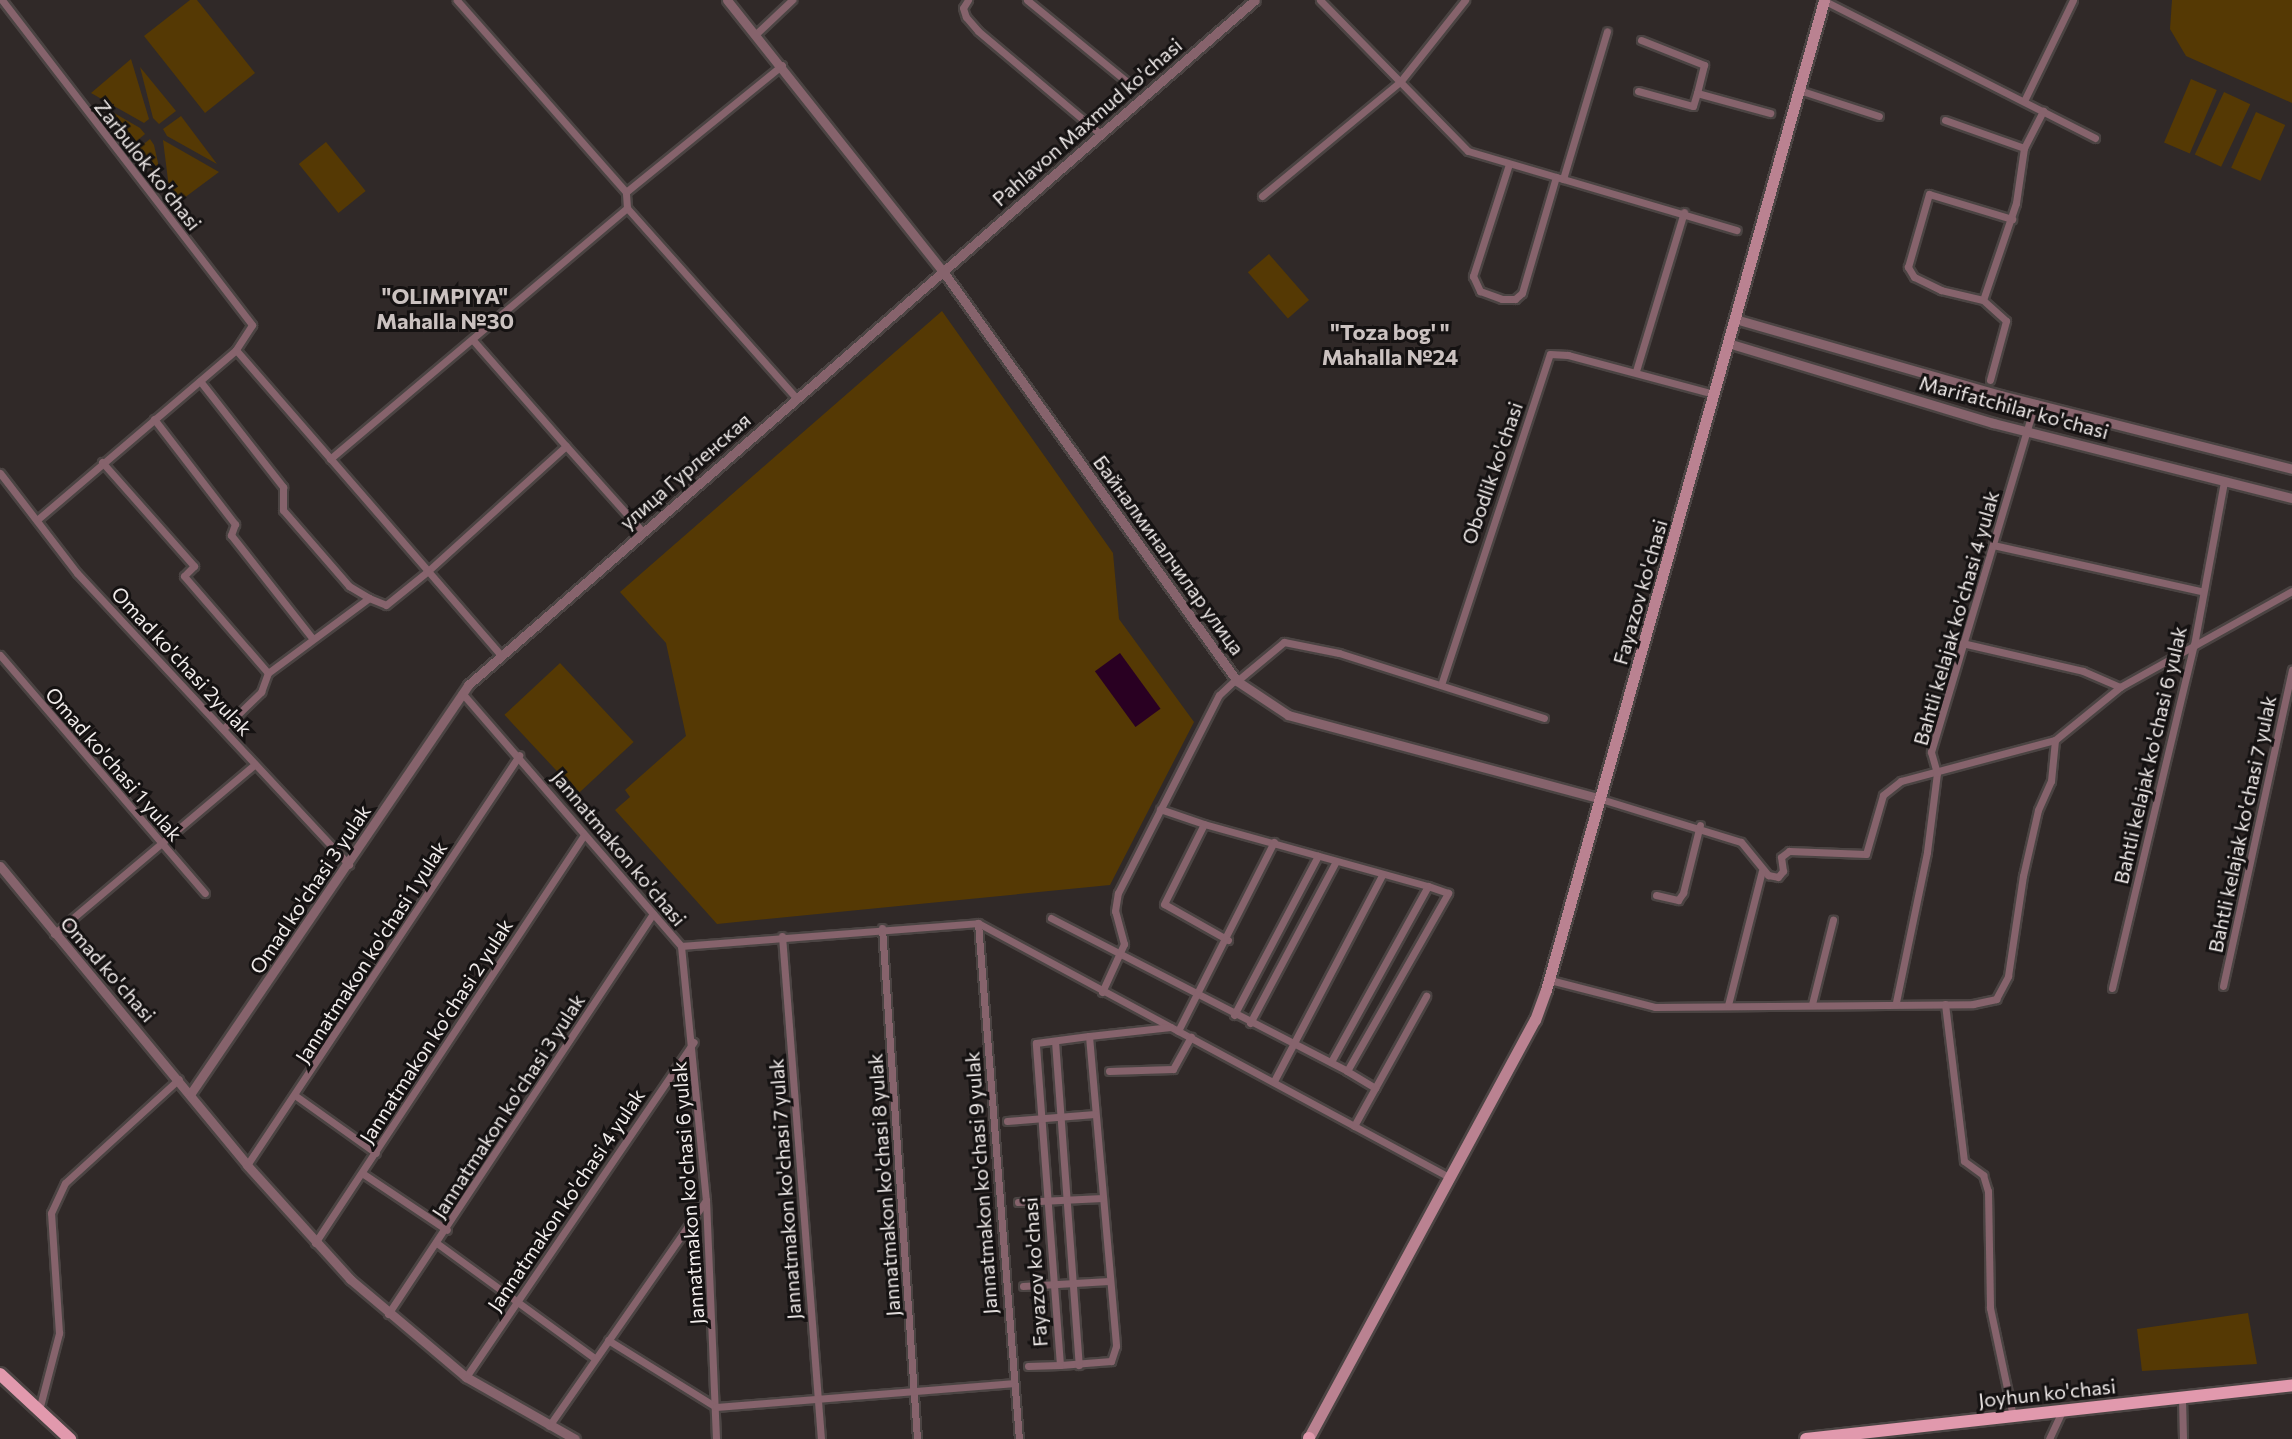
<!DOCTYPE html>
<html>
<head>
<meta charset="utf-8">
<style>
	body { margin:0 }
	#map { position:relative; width:2292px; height:1439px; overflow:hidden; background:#302928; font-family:Commissioner,sans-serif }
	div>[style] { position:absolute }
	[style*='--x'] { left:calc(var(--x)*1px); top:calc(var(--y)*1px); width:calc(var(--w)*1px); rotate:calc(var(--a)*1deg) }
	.green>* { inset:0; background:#553904; transform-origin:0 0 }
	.water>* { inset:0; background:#290022; transform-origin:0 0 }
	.roads { filter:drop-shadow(2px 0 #4b4443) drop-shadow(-2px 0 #4b4443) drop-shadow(0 2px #4b4443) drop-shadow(0 -2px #4b4443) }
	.minor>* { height:7px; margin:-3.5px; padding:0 3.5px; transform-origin:3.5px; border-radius:3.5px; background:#86636c }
	.tertiary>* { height:9px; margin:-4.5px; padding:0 4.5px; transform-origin:4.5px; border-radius:4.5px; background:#86636c }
	.secondary>* { height:11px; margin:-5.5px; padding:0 5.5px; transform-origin:5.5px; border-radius:5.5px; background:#ba8291 }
	.primary>* { height:12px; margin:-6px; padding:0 6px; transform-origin:6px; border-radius:6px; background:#e199ad }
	span { translate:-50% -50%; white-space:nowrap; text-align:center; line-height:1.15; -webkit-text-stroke:6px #151212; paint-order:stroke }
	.street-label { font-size:20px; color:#f1eceb }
	.neighbourhood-label { font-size:22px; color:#cbc2c0; font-weight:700 }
</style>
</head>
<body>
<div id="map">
	<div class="green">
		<div style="clip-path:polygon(190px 0,197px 0,255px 73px,205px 113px,144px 36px)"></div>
		<div style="clip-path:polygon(2172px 0,2292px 0,2292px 103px,2186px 56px,2170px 29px)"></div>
		<div style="clip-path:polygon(131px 59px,149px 119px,144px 123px,91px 93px)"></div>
		<div style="clip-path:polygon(140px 67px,176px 111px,159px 124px,153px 118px)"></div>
		<div style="left:2191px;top:79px;width:28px;height:69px;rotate:23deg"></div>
		<div style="left:2224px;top:92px;width:29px;height:69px;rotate:25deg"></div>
		<div style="clip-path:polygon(102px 106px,140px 128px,145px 134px,132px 145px)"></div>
		<div style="left:2256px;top:112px;width:32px;height:61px;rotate:24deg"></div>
		<div style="clip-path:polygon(181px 116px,217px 164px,167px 136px,163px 129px)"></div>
		<div style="clip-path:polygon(150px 139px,154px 145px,163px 185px,136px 150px)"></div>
		<div style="clip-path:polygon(163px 140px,219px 172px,176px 204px,170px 196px)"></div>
		<div style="left:326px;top:142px;width:63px;height:35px;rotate:51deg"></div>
		<div style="left:1269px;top:254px;width:61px;height:28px;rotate:49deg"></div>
		<div style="clip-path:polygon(942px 311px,1113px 553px,1119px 619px,1194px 722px,1110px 885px,717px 924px,615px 810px,630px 797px,625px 790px,686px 736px,666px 643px,620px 592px)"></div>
		<div style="left:560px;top:663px;width:108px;height:76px;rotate:47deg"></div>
		<div style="clip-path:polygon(2248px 1313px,2257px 1364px,2142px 1371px,2137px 1329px)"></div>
	</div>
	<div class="water">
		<div style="left:1120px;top:653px;width:69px;height:31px;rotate:54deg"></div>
	</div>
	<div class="roads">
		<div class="minor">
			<div style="--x:2;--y:0;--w:410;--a:52.4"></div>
			<div style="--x:252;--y:325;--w:30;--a:123"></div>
			<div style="--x:236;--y:350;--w:262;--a:139.5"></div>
			<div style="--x:968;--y:0;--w:9;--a:122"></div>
			<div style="--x:963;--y:8;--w:9;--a:72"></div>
			<div style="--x:966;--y:17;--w:18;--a:49"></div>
			<div style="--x:978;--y:31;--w:158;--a:40.1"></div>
			<div style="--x:1027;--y:0;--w:128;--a:39.3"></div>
			<div style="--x:1320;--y:0;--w:211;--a:45.6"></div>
			<div style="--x:1468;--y:151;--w:280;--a:16.4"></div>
			<div style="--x:1823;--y:0;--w:305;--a:26.9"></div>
			<div style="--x:756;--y:34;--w:50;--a:-43.4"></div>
			<div style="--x:1641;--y:40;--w:68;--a:21.6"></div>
			<div style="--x:1704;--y:65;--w:29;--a:104"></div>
			<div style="--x:1697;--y:93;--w:76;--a:15.3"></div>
			<div style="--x:1799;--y:90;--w:84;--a:18"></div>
			<div style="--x:1638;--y:91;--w:57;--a:15.3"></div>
			<div style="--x:1693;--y:106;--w:14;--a:-73"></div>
			<div style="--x:2024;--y:101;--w:112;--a:-64.1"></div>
			<div style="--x:1945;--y:120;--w:84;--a:19.5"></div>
			<div style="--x:2024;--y:148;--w:56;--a:98.3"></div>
			<div style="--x:2016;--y:203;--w:102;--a:108.8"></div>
			<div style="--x:1983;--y:300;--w:31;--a:42"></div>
			<div style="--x:2006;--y:321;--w:61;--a:105.2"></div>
			<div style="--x:2024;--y:148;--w:42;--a:-62.8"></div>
			<div style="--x:1509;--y:164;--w:118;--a:107.8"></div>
			<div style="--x:1473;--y:276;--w:17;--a:65"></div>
			<div style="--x:1480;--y:291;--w:23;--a:20"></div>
			<div style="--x:1502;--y:299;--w:13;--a:0"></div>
			<div style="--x:1515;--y:299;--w:9;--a:-41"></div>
			<div style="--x:1522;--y:293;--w:121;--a:-73.7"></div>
			<div style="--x:1563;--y:179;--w:154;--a:-73.4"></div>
			<div style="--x:626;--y:192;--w:201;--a:-39.1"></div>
			<div style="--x:1262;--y:196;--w:179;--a:-39.6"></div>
			<div style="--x:1400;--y:82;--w:105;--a:-51.6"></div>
			<div style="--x:627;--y:208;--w:254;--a:48.3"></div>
			<div style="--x:1983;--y:300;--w:43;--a:-166.6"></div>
			<div style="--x:1941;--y:290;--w:30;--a:-154"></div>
			<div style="--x:1914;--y:277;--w:12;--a:-121"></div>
			<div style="--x:1908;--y:267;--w:76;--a:-74"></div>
			<div style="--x:1929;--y:194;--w:87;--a:16.8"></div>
			<div style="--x:236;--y:350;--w:293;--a:49"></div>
			<div style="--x:428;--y:571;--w:186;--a:-42.2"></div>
			<div style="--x:566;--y:446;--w:142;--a:-131.3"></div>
			<div style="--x:1636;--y:371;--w:166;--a:-73.2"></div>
			<div style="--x:200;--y:381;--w:135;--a:51.9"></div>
			<div style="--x:283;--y:487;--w:23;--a:90"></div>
			<div style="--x:283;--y:510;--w:101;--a:49"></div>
			<div style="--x:349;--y:586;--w:23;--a:31"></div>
			<div style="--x:154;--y:419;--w:133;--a:52.4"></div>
			<div style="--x:235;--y:524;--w:12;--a:110"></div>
			<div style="--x:231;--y:535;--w:131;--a:51.8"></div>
			<div style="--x:566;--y:446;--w:115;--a:48.2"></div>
			<div style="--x:330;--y:459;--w:389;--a:-40.2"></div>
			<div style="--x:627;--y:208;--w:16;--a:-94"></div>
			<div style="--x:626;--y:192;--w:256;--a:-131.4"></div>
			<div style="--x:102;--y:462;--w:139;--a:48.5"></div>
			<div style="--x:194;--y:566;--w:14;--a:135"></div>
			<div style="--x:184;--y:576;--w:128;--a:49.1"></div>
			<div style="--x:268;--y:673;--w:126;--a:-36.6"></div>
			<div style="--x:369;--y:598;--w:18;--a:22"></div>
			<div style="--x:386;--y:605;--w:54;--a:-39"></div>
			<div style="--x:428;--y:571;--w:110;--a:49.1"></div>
			<div style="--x:0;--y:473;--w:126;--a:52.4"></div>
			<div style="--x:77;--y:573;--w:399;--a:47"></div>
			<div style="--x:1993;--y:545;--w:213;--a:12.5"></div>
			<div style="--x:1962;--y:643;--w:124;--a:13"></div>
			<div style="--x:2083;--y:671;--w:40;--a:23.4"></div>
			<div style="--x:0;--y:655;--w:314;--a:49.3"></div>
			<div style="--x:1237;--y:681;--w:61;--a:-39.7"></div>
			<div style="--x:1284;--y:642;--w:56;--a:11.3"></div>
			<div style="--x:1339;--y:653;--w:215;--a:17.6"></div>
			<div style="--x:1441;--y:685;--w:348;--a:-71.8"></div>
			<div style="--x:1550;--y:354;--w:18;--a:3"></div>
			<div style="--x:1568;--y:355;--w:151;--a:15"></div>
			<div style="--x:462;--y:693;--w:335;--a:49.1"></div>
			<div style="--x:681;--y:946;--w:298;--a:-4.4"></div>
			<div style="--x:224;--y:728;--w:52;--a:-44.2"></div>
			<div style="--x:261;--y:692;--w:20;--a:-70"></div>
			<div style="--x:1601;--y:799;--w:146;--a:17.1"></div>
			<div style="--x:1741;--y:842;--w:43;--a:50.7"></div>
			<div style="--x:1768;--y:875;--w:10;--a:11"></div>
			<div style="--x:1778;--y:877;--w:8;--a:-50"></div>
			<div style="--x:1783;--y:871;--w:14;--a:-98"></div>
			<div style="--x:1781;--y:857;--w:10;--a:-37"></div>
			<div style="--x:1789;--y:851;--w:77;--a:2.2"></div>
			<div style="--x:1866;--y:854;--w:61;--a:-73.9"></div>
			<div style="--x:1883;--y:795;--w:23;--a:-38"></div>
			<div style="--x:1901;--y:781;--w:159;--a:-14.9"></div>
			<div style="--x:2055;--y:740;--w:84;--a:-39.2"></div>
			<div style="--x:2120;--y:687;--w:197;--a:-29.2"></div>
			<div style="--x:1160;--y:809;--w:46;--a:18.8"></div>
			<div style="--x:1656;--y:895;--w:23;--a:13"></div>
			<div style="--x:1678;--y:900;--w:9;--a:-54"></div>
			<div style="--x:1683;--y:893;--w:70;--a:-76"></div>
			<div style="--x:1051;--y:918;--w:333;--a:27.3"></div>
			<div style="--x:1347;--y:1071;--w:205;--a:-60.4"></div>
			<div style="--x:1448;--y:893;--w:21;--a:-161"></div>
			<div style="--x:1428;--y:886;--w:201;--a:118.9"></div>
			<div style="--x:978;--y:923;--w:535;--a:28.34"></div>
			<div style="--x:978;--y:923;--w:518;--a:85.46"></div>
			<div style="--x:882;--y:928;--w:512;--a:86.08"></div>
			<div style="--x:54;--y:934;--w:263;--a:-40.2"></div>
			<div style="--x:782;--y:936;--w:505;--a:85.57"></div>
			<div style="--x:1228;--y:940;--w:73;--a:-150.6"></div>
			<div style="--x:1164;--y:904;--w:89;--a:-63.4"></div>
			<div style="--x:1204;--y:824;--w:232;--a:15.5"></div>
			<div style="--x:681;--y:946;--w:255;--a:84.4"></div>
			<div style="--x:706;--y:1200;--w:239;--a:87.6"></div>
			<div style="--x:1550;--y:980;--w:108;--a:14.4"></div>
			<div style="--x:1655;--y:1007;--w:318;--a:-0.5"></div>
			<div style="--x:1973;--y:1004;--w:24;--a:-12"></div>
			<div style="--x:1996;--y:999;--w:26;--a:-62"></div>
			<div style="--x:2008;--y:976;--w:101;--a:-81.5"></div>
			<div style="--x:2023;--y:876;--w:68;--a:-77.2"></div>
			<div style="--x:2038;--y:810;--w:32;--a:-66"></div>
			<div style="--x:2051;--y:781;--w:41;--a:-84.4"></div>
			<div style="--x:2223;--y:986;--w:324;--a:-77.7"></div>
			<div style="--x:2112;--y:988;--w:353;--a:-76.6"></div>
			<div style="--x:2194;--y:645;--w:166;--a:-79.6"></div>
			<div style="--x:1102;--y:992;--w:53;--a:-65.4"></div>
			<div style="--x:1124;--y:944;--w:34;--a:-105"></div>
			<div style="--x:1115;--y:911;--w:18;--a:-81"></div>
			<div style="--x:1118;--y:893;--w:222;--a:-63"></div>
			<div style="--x:1219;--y:695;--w:23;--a:-43"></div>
			<div style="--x:1896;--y:1002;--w:153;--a:-78.3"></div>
			<div style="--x:1927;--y:852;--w:80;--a:-82.8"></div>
			<div style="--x:1937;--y:773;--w:22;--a:-106"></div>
			<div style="--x:1931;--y:752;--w:364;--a:-73.4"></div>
			<div style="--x:1812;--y:1004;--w:87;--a:-76"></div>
			<div style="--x:1945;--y:1004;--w:158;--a:83.1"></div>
			<div style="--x:1964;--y:1161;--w:24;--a:36"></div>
			<div style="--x:1983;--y:1175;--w:17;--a:73"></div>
			<div style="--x:1988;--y:1191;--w:117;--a:89"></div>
			<div style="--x:1990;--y:1308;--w:110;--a:78"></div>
			<div style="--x:1728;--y:1005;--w:138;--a:-75.8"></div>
			<div style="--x:1234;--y:1015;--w:180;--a:-62.2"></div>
			<div style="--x:1250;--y:1023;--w:183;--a:-62"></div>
			<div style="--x:1178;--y:1031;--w:212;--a:-63.1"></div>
			<div style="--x:1089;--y:1036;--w:311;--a:85"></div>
			<div style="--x:1116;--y:1346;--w:16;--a:108"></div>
			<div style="--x:1111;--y:1361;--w:51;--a:175.5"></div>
			<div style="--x:1060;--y:1365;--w:323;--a:-94.3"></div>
			<div style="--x:1036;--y:1043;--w:53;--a:-7.5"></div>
			<div style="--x:1089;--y:1036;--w:82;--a:-6.3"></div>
			<div style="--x:1055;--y:1041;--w:325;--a:85.8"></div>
			<div style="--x:1109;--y:1071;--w:64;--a:-1.8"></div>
			<div style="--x:1173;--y:1069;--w:37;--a:-61"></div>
			<div style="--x:1347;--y:1071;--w:33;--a:31"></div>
			<div style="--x:1274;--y:1081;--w:233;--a:-62.3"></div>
			<div style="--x:296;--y:1096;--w:98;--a:35.5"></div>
			<div style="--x:1007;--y:1121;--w:88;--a:-4.5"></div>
			<div style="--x:1354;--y:1126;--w:149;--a:-61"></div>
			<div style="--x:247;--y:1165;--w:492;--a:-56.4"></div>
			<div style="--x:362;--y:1173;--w:102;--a:33.8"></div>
			<div style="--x:1018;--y:1202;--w:85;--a:-2.7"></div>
			<div style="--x:315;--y:1243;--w:487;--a:-56.6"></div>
			<div style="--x:438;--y:1244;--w:192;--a:36.1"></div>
			<div style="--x:1023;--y:1286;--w:86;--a:-3.3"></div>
			<div style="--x:388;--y:1314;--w:480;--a:-56.5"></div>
			<div style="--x:608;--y:1340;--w:127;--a:31.8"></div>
			<div style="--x:716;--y:1407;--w:297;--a:-4.6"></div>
			<div style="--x:1028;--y:1366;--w:32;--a:-2"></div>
			<div style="--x:466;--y:1377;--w:405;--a:-55.8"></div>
			<div style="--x:2182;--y:1398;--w:41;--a:88.6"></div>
			<div style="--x:39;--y:1410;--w:80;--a:-75.4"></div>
			<div style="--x:59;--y:1333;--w:120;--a:-93.8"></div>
			<div style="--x:51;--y:1213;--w:33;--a:-65"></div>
			<div style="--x:65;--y:1183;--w:154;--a:-42.4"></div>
			<div style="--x:549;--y:1426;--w:275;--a:-55.2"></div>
			<div style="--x:2049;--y:1439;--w:31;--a:-65"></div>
		</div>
		<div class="tertiary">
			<div style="--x:727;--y:0;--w:345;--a:51.5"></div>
			<div style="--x:942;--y:270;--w:506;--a:54.33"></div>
			<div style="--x:1237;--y:681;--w:61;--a:33.7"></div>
			<div style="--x:1288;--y:715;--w:324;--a:15"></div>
			<div style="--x:1735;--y:319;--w:276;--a:16"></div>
			<div style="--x:2000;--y:395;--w:301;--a:14.2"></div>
			<div style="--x:1728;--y:343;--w:277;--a:16.8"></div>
			<div style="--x:1993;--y:423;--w:308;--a:14.1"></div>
			<div style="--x:0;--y:866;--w:388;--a:50.4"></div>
			<div style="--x:247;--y:1165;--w:154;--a:47.9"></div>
			<div style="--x:350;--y:1279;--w:152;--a:40.2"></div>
			<div style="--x:466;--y:1377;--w:125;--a:29.6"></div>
			<div style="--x:191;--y:1093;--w:493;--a:-55.8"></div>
			<div style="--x:468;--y:685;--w:1043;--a:-41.04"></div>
		</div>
		<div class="secondary">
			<div style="--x:1308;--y:1439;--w:477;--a:-61.6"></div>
			<div style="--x:1535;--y:1020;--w:32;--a:-70"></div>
			<div style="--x:1546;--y:990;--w:1028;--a:-74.31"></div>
		</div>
		<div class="primary">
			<div style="--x:0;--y:1374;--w:96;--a:42.9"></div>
			<div style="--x:1309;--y:1438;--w:1;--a:90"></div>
			<div style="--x:1806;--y:1439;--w:489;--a:-6.3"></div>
		</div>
	</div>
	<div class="street-label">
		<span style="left:1087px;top:122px;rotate:-41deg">Pahlavon Maxmud ko'chasi</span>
		<span style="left:148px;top:165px;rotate:52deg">Zarbulok ko'chasi</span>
		<span style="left:2014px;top:407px;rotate:15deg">Marifatchilar ko'chasi</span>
		<span style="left:685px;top:471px;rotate:-41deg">улица Гурленская</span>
		<span style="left:1492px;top:473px;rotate:-71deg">Obodlik ko'chasi</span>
		<span style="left:1169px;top:555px;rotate:54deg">Байналминалчилар улица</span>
		<span style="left:1640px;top:592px;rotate:-74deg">Fayazov ko'chasi</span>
		<span style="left:1956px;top:618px;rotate:-74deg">Bahtli kelajak ko'chasi 4 yulak</span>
		<span style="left:182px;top:661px;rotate:47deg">Omad ko'chasi 2yulak</span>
		<span style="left:2150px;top:755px;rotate:-77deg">Bahtli kelajak ko'chasi 6 yulak</span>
		<span style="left:114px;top:764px;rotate:49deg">Omad ko'chasi 1 yulak</span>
		<span style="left:2242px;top:824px;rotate:-78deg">Bahtli kelajak ko'chasi 7 yulak</span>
		<span style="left:619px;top:848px;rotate:50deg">Jannatmakon ko'chasi</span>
		<span style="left:310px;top:889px;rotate:-56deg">Omad ko'chasi 3 yulak</span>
		<span style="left:371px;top:952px;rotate:-57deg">Jannatmakon ko'chasi 1 yulak</span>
		<span style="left:108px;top:969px;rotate:49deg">Omad ko'chasi</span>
		<span style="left:436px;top:1031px;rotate:-57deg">Jannatmakon ko'chasi 2 yulak</span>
		<span style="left:508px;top:1106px;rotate:-57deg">Jannatmakon ko'chasi 3 yulak</span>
		<span style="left:981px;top:1183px;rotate:-94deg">Jannatmakon ko'chasi 9 yulak</span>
		<span style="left:884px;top:1185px;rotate:-94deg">Jannatmakon ko'chasi 8 yulak</span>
		<span style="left:785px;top:1189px;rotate:-94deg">Jannatmakon ko'chasi 7 yulak</span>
		<span style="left:688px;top:1193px;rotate:-94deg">Jannatmakon ko'chasi 6 yulak</span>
		<span style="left:566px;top:1200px;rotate:-56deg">Jannatmakon ko'chasi 4 yulak</span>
		<span style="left:1035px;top:1272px;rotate:-94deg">Fayazov ko'chasi</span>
		<span style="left:2047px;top:1393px;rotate:-6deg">Joyhun ko'chasi</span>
	</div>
	<div class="neighbourhood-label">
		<span style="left:445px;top:308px">"OLIMPIYA"<br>Mahalla №30</span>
		<span style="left:1390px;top:344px">"Toza bog' "<br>Mahalla №24</span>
	</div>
</div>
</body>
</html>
